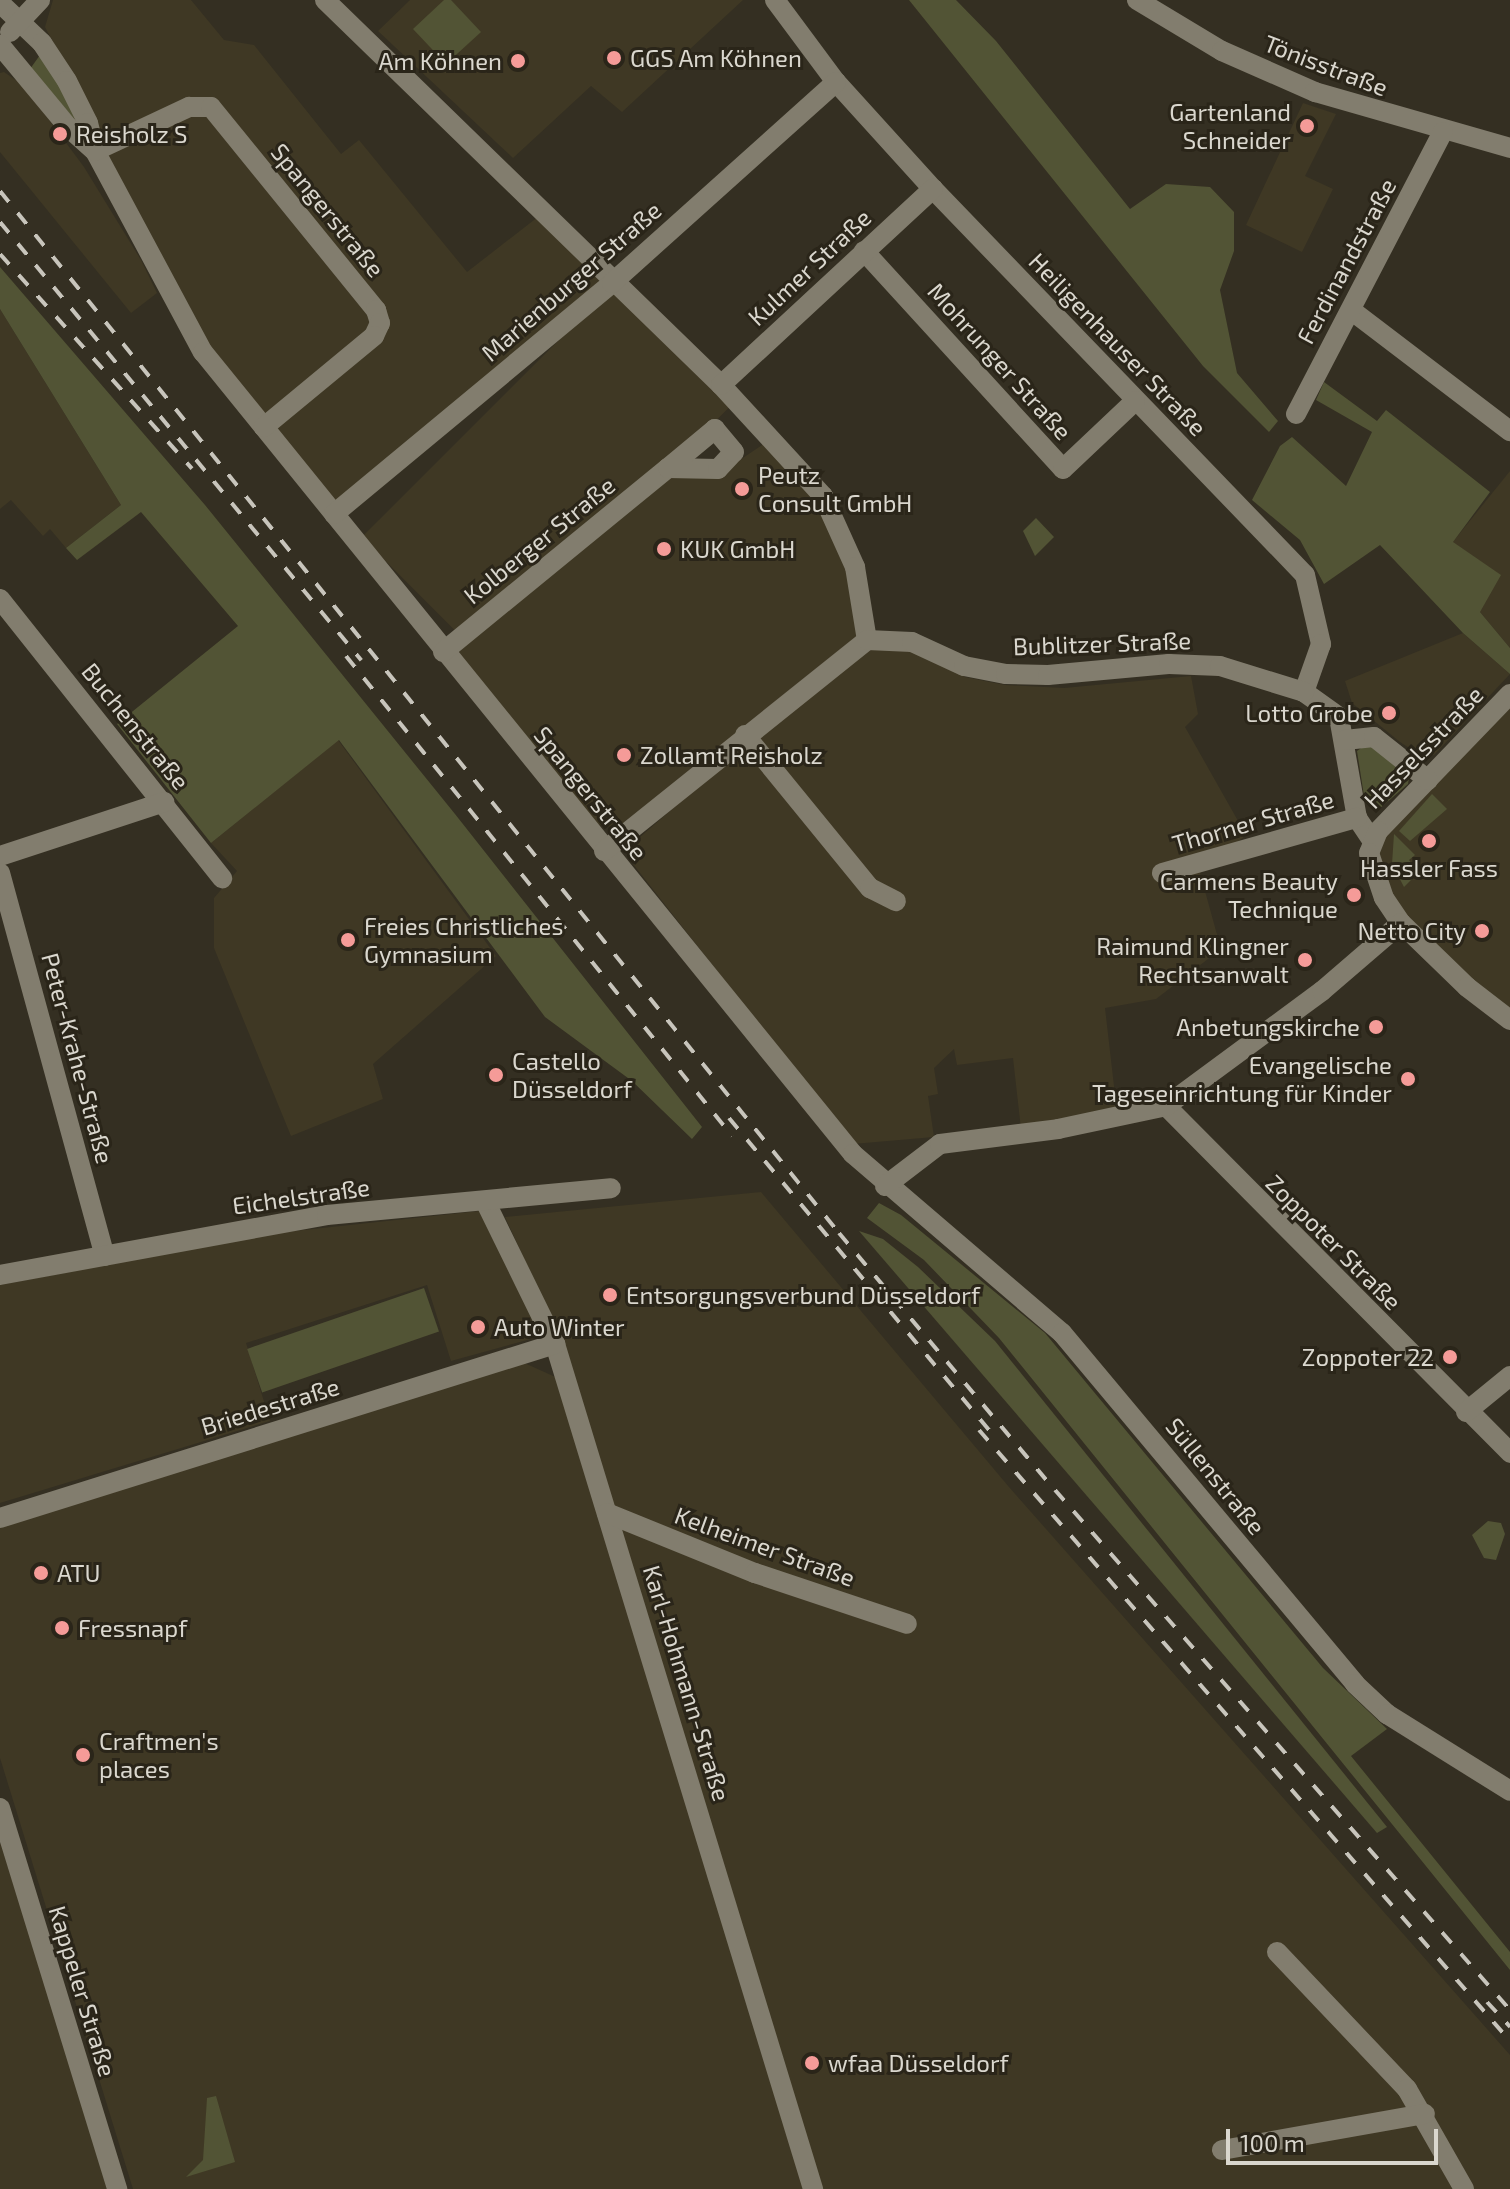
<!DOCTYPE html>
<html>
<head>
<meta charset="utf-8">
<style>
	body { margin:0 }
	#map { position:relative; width:1510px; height:2189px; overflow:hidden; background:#342f22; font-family:"Exo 2",sans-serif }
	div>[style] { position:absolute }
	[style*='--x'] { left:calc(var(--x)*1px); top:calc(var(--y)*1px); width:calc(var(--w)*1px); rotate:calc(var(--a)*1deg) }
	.built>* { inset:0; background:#3f3824; transform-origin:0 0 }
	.green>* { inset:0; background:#525435; transform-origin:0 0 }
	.minor>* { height:20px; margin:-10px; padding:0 10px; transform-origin:10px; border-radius:10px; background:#827d6e }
	.rail>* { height:4px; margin-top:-2px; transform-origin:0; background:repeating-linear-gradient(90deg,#c8c5bc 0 14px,transparent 0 28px) }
	.dots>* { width:22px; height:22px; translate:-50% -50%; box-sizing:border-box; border:4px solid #2a2519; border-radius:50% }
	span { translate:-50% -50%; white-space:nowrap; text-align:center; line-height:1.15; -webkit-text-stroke:6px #2a2519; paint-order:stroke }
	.poi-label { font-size:24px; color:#dad7ce }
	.left { translate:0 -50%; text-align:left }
	.right { translate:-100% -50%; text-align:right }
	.street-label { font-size:24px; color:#dad7ce }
	.scale { position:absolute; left:1226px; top:2129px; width:212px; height:36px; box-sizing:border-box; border:4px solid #dad7ce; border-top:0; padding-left:10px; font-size:24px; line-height:28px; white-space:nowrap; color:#dad7ce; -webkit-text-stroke:6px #2a2519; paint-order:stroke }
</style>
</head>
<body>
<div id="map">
	<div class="built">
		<div style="clip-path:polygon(53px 0,191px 0,224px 40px,254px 45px,341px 154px,359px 140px,467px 272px,543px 213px,609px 283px,335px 506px,207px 347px,103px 152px,93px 118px,45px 27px)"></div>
		<div style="clip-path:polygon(410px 0,743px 0,622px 112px,591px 86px,513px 158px,378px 31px)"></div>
		<div style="clip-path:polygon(4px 72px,23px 85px,84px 167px,141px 260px,157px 293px,131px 313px,0 152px,0 73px)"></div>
		<div style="clip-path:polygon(1303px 103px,1336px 114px,1305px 176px,1333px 189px,1302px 252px,1246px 225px)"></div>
		<div style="left:612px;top:287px;width:168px;height:354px;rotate:45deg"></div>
		<div style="clip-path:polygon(0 309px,121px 505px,66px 548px,50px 529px,43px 536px,11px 500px,0 509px)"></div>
		<div style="clip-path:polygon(768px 441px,822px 500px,852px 572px,863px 637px,617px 828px,596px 824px,454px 654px,676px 470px,719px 474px)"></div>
		<div style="clip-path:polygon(1510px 471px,1510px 648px,1480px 612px,1452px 543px)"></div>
		<div style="clip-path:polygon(1463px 633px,1510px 674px,1434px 755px,1423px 757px,1400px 742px,1352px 703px,1345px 681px)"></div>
		<div style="clip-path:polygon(913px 643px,965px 677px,1005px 685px,1064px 688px,1191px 676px,1198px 714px,1185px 727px,1246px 835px,1200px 873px,1221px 949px,1156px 999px,1105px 1008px,1117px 1112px,1021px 1129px,1013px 1058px,957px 1065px,954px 1049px,934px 1068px,938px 1094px,928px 1096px,934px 1137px,853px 1144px,633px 864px,639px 838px,854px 650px)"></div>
		<div style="clip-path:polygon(1510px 699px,1510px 1014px,1404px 917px,1379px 868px,1379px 840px)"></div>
		<div style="clip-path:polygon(338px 740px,496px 956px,373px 1064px,383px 1099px,291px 1136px,214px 948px,214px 898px,237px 871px,211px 843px)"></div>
		<div style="clip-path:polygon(761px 1192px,1009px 1487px,1510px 2055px,1510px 2189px,820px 2189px,562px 1342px,505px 1217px)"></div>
		<div style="clip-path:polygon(479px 1211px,545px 1335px,451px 1361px,427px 1285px,246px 1343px,270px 1421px,0 1503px,0 1285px,276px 1233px)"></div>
		<div style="clip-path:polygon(520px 1361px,562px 1380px,809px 2189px,133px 2189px,0 1758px,0 1527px)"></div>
		<div style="clip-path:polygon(0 1842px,111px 2189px,0 2189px)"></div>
	</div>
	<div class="green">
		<div style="clip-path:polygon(444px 0,451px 0,481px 32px,446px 64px,413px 29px)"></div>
		<div style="clip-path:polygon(909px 0,956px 0,996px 41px,1130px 209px,1166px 184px,1210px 187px,1234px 212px,1234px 251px,1220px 290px,1237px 373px,1278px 421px,1269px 432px,1203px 366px)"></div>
		<div style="clip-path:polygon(40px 55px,46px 62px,84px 130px,30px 69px)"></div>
		<div style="clip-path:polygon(0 267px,205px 505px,455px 814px,702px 1127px,692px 1139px,632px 1081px,545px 1017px,339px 740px,211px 843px,117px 724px,238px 626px,141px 512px,77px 560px,66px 548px,121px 505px,0 309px)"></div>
		<div style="clip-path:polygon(1324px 382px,1377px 421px,1386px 410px,1490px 492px,1453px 542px,1501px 575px,1480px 612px,1510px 648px,1510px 674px,1463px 633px,1380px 545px,1324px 584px,1300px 540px,1252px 500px,1280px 446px,1292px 437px,1346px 486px,1372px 432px,1316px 400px)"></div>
		<div style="clip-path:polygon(1036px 518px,1054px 537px,1035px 556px,1023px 531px)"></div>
		<div style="clip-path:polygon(1364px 746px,1372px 746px,1409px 778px,1408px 784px,1378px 810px,1365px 802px,1357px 751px)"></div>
		<div style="clip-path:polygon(1432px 794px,1447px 809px,1410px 841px,1399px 831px)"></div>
		<div style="clip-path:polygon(1394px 834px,1415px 855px,1409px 860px,1419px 872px,1404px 887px,1392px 864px)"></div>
		<div style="clip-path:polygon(879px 1203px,901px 1215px,1045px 1333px,1323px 1668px,1387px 1729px,1351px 1756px,1510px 1952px,1510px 1970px,999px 1338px,924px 1260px,867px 1218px)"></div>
		<div style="clip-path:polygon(859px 1231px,883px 1239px,918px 1267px,995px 1341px,1387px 1827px,1377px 1833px)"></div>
		<div style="left:424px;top:1288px;width:46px;height:187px;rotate:71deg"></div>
		<div style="clip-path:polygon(1488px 1521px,1501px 1523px,1505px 1534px,1496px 1560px,1484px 1558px,1472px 1535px)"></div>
		<div style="clip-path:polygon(216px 2096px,235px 2162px,186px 2177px,203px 2160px,207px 2098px)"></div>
	</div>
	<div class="minor">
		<div style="--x:325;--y:0;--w:552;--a:44.19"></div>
		<div style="--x:721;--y:385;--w:151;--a:47.4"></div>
		<div style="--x:823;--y:496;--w:78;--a:65.7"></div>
		<div style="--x:855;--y:567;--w:74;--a:80.7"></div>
		<div style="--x:775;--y:0;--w:102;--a:53.4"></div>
		<div style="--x:836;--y:82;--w:144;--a:47.8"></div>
		<div style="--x:933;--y:189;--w:536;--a:46.06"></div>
		<div style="--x:1305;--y:575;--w:71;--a:76.9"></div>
		<div style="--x:1321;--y:644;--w:51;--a:109.5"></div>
		<div style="--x:1304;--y:692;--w:43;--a:35.5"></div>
		<div style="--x:1339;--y:717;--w:103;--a:79.9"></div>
		<div style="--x:1357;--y:818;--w:27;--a:56"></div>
		<div style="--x:1137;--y:0;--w:99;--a:31"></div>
		<div style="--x:1222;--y:51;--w:102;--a:23.8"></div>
		<div style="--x:1315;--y:92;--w:203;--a:16"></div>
		<div style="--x:0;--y:3;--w:58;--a:43.6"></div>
		<div style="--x:42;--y:43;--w:45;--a:56.7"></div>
		<div style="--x:67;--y:81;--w:47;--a:63.4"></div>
		<div style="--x:88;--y:123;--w:29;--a:76"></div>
		<div style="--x:95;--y:151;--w:228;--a:61.8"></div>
		<div style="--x:203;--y:352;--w:1032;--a:50.98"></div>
		<div style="--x:853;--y:1154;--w:275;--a:40.6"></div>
		<div style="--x:1062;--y:1333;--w:457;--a:50.1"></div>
		<div style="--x:1355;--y:1684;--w:44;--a:43.2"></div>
		<div style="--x:1387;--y:1714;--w:145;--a:32"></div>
		<div style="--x:10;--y:32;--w:44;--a:-46.8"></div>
		<div style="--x:0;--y:45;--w:107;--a:50.3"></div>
		<div style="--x:68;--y:127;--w:36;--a:42"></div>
		<div style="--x:95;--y:151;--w:104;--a:-25.1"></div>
		<div style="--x:189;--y:107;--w:22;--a:0"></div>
		<div style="--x:211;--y:107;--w:262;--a:50.9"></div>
		<div style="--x:376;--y:310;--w:14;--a:73"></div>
		<div style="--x:380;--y:323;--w:14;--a:115"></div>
		<div style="--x:374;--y:336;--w:143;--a:140.4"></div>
		<div style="--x:864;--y:251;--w:295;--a:47.6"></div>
		<div style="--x:1063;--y:469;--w:99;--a:-43.4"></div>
		<div style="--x:1351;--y:310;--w:200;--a:37.3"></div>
		<div style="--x:721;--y:385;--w:289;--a:-42.8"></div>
		<div style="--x:1296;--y:414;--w:318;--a:-62.5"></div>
		<div style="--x:334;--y:514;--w:361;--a:-39.7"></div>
		<div style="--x:612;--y:283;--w:301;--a:-41.9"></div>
		<div style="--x:0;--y:599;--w:357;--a:51.5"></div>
		<div style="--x:443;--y:652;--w:291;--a:-39.3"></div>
		<div style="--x:668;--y:468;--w:50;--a:1.1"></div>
		<div style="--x:718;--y:469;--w:23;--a:-47"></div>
		<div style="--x:734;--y:452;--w:30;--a:-130"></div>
		<div style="--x:715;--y:429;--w:61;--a:140.3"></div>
		<div style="--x:1510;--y:694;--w:190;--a:133.9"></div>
		<div style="--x:1378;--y:831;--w:24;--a:112"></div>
		<div style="--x:1369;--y:853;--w:47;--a:71.6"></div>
		<div style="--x:1384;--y:898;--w:30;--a:56"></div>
		<div style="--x:1401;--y:923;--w:92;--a:44.1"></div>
		<div style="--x:1467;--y:987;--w:54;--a:37.5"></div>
		<div style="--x:745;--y:735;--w:198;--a:50.8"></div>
		<div style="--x:870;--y:888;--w:29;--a:27"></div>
		<div style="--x:1345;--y:740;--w:29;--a:-6"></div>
		<div style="--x:1374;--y:737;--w:69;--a:38.5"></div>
		<div style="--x:604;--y:851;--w:337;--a:-38.7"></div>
		<div style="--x:867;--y:640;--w:45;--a:2.5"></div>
		<div style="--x:912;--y:642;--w:57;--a:24.8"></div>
		<div style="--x:964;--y:666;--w:43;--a:10.8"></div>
		<div style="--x:1006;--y:674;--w:42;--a:1.4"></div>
		<div style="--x:1048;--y:675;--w:121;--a:-5.2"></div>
		<div style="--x:1169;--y:664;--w:51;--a:2.2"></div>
		<div style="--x:1220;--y:666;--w:88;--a:17.2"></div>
		<div style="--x:0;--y:856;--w:173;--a:-18.2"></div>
		<div style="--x:0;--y:873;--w:397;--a:74.7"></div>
		<div style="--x:1162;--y:873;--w:203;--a:-15.8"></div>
		<div style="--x:1166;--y:1106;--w:489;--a:45.2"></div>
		<div style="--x:885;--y:1186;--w:69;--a:-37.4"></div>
		<div style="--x:940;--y:1144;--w:119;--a:-7.2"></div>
		<div style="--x:1058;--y:1129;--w:110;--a:-12"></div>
		<div style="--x:1166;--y:1106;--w:194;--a:-36.4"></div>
		<div style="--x:1322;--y:991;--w:104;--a:-40.7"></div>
		<div style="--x:486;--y:1203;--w:157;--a:63.9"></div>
		<div style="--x:555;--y:1344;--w:884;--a:73.02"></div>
		<div style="--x:0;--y:1275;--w:332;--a:-10.4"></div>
		<div style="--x:327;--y:1215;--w:285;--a:-5.4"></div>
		<div style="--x:1466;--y:1412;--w:57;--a:-39.3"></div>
		<div style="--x:607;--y:1513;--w:160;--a:22.1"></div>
		<div style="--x:755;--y:1573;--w:160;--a:18.5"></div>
		<div style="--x:0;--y:1518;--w:582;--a:-17.41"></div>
		<div style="--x:0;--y:1808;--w:399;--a:72.9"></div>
		<div style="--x:1277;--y:1952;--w:189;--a:46.5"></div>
		<div style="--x:1407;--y:2089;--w:115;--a:60.3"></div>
		<div style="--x:1222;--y:2150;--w:206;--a:-10.1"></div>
	</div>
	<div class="rail">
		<div style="--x:0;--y:191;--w:1338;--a:51.16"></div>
		<div style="--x:839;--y:1233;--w:336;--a:50"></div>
		<div style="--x:1055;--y:1490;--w:691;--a:48.81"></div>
		<div style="--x:0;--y:222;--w:568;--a:50.5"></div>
		<div style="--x:0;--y:254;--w:288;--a:48.2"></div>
		<div style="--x:346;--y:656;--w:616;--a:51.19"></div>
		<div style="--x:729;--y:1118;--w:413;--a:50.2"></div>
		<div style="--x:979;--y:1430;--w:809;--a:49.01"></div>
		<div style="--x:1487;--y:2002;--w:34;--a:47"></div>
	</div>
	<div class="dots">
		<div style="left:614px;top:58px;background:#f59b98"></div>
		<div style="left:518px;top:61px;background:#f59b98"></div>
		<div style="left:1307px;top:126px;background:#f59b98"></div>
		<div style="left:60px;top:134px;background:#f59b98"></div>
		<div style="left:742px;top:489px;background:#f59b98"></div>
		<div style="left:664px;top:549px;background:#f59b98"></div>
		<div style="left:1389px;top:713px;background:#f59b98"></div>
		<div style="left:624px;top:755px;background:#f59b98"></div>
		<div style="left:1429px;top:841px;background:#f59b98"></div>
		<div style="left:1354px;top:895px;background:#f59b98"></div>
		<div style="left:1482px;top:931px;background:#f59b98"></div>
		<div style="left:348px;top:940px;background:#f59b98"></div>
		<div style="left:1305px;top:960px;background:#f59b98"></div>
		<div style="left:1376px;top:1027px;background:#f59b98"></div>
		<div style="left:496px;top:1075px;background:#f59b98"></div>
		<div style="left:1408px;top:1079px;background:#f59b98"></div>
		<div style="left:610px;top:1295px;background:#f59b98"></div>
		<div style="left:478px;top:1327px;background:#f59b98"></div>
		<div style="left:1450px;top:1357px;background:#f59b98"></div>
		<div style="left:41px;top:1573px;background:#f59b98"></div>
		<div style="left:62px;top:1628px;background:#f59b98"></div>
		<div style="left:83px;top:1755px;background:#f59b98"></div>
		<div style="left:812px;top:2063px;background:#f59b98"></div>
	</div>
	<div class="poi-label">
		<span class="left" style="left:630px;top:58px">GGS Am Köhnen</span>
		<span class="right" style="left:502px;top:61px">Am Köhnen</span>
		<span class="right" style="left:1291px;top:126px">Gartenland<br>Schneider</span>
		<span class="left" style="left:76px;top:134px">Reisholz S</span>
		<span class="left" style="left:758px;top:489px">Peutz<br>Consult GmbH</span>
		<span class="left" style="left:680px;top:549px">KUK GmbH</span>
		<span class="right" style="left:1373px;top:713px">Lotto Grobe</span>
		<span class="left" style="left:640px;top:755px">Zollamt Reisholz</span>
		<span style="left:1429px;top:868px">Hassler Fass</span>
		<span class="right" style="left:1338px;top:895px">Carmens Beauty<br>Technique</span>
		<span class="left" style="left:364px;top:940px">Freies Christliches<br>Gymnasium</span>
		<span class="right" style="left:1466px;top:931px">Netto City</span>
		<span class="right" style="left:1289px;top:960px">Raimund Klingner<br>Rechtsanwalt</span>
		<span class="right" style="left:1360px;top:1027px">Anbetungskirche</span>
		<span class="left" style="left:512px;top:1075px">Castello<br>Düsseldorf</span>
		<span class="right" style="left:1392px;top:1079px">Evangelische<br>Tageseinrichtung für Kinder</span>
		<span class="left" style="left:626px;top:1295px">Entsorgungsverbund Düsseldorf</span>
		<span class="left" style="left:494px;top:1327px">Auto Winter</span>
		<span class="right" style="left:1434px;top:1357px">Zoppoter 22</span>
		<span class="left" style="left:57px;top:1573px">ATU</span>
		<span class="left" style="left:78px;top:1628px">Fressnapf</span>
		<span class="left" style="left:99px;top:1755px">Craftmen's<br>places</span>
		<span class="left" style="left:828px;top:2063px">wfaa Düsseldorf</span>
	</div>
	<div class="street-label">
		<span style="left:1326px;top:65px;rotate:21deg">Tönisstraße</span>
		<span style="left:328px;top:210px;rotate:51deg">Spangerstraße</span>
		<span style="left:1346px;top:261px;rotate:-62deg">Ferdinandstraße</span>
		<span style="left:809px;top:267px;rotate:-43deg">Kulmer Straße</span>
		<span style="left:571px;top:281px;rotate:-41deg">Marienburger Straße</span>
		<span style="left:1118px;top:344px;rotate:46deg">Heiligenhauser Straße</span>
		<span style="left:1000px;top:361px;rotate:48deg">Mohrunger Straße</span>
		<span style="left:539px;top:540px;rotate:-39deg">Kolberger Straße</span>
		<span style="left:1102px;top:643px;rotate:-2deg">Bublitzer Straße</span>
		<span style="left:136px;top:726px;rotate:51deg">Buchenstraße</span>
		<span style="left:1423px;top:747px;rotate:-46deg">Hasselsstraße</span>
		<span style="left:591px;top:793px;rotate:51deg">Spangerstraße</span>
		<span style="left:1253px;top:821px;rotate:-16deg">Thorner Straße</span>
		<span style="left:78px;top:1058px;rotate:75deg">Peter-Krahe-Straße</span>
		<span style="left:301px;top:1196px;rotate:-8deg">Eichelstraße</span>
		<span style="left:1334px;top:1242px;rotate:45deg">Zoppoter Straße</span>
		<span style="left:270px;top:1406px;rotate:-17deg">Briedestraße</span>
		<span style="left:1216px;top:1476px;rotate:51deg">Süllenstraße</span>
		<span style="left:765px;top:1546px;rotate:20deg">Kelheimer Straße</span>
		<span style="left:687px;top:1683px;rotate:73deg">Karl-Hohmann-Straße</span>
		<span style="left:83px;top:1991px;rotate:73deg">Kappeler Straße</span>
	</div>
	<div class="scale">100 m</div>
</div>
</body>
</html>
